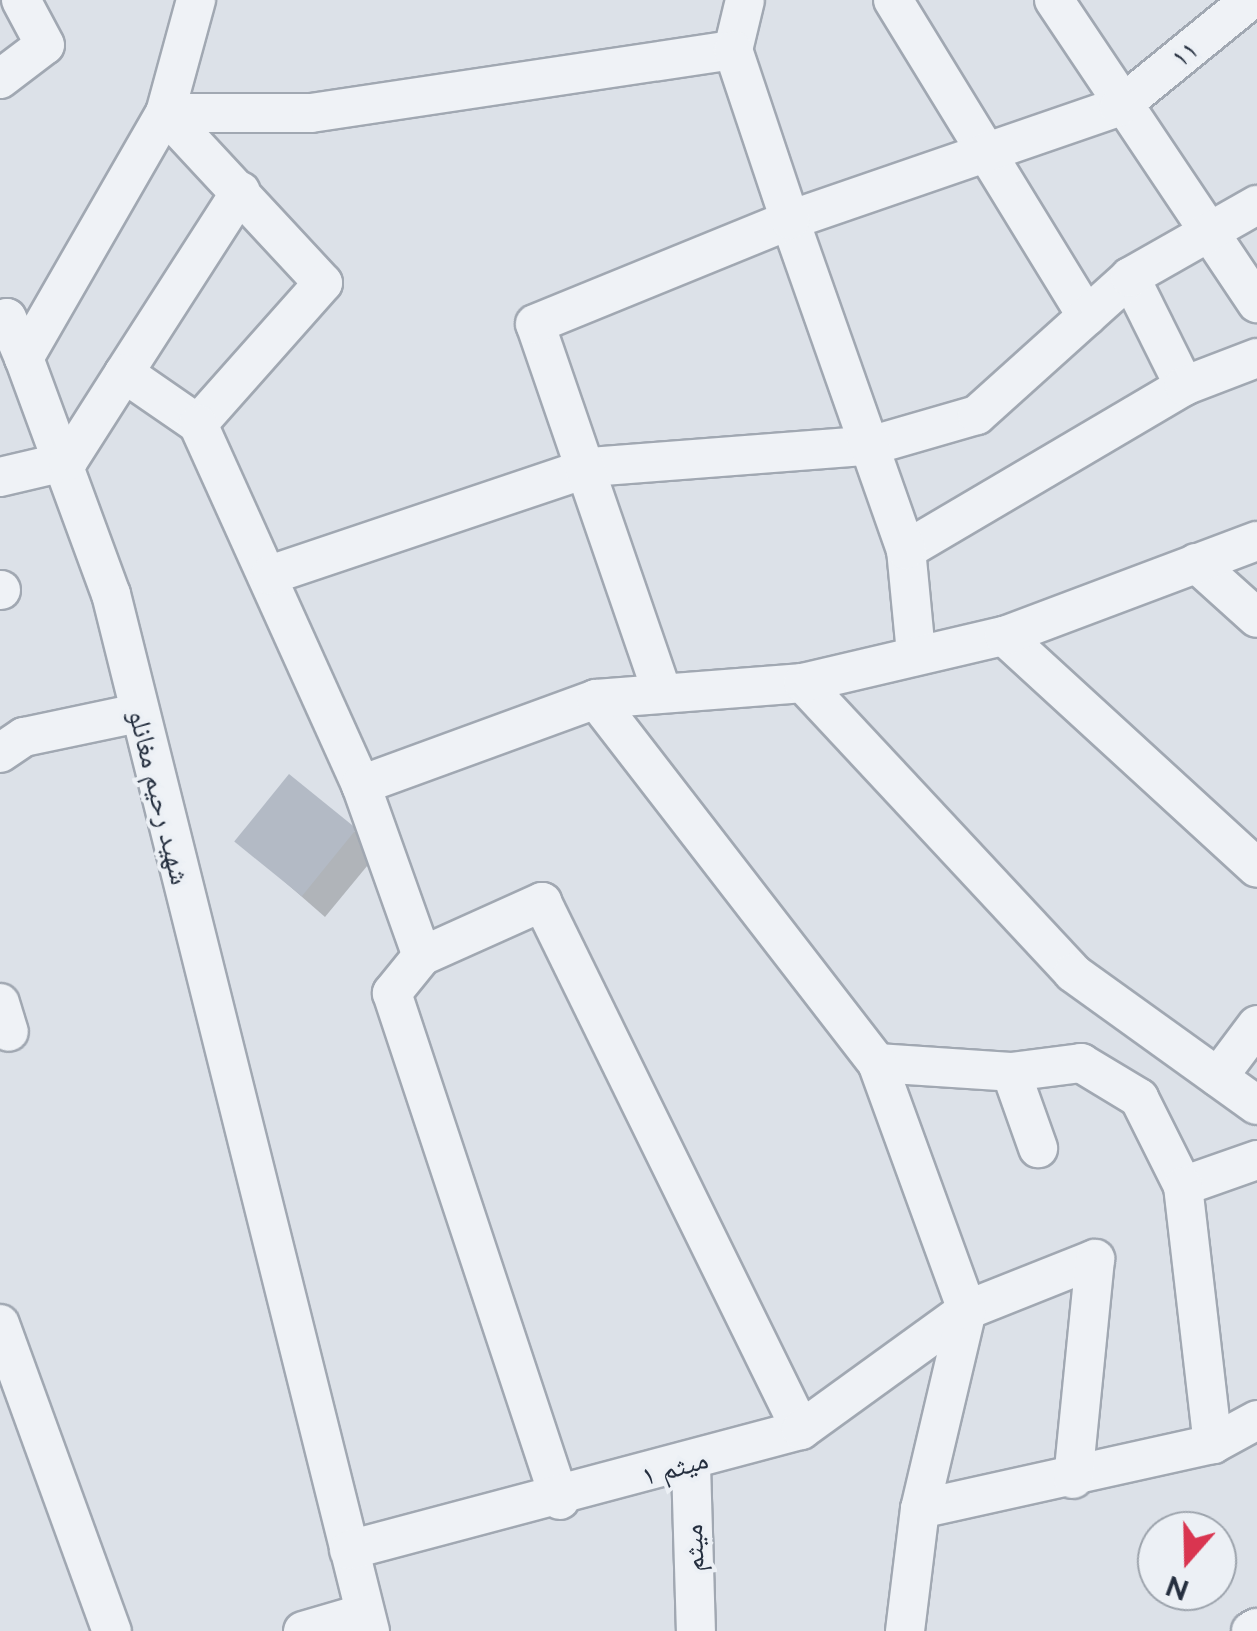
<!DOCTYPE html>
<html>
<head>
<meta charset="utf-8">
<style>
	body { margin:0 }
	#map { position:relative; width:1257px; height:1631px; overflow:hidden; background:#dce1e8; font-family:Raleway,"Noto Naskh Arabic",sans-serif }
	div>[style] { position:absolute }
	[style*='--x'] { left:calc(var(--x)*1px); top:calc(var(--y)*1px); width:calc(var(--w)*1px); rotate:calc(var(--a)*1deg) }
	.shadow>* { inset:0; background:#0003 }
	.building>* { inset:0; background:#b3bac5; transform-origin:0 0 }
	.roads { filter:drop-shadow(2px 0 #a1a8b2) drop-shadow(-2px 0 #a1a8b2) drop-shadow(0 2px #a1a8b2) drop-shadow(0 -2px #a1a8b2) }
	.minor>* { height:38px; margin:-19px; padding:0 19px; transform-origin:19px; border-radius:19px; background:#eff2f6 }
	span { translate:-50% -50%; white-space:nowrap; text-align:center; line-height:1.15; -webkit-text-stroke:8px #ecf0f5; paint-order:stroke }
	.street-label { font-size:28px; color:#252f3f }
	.north { position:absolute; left:1137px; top:1511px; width:100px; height:100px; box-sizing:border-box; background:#ecf0f5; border:2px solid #9ca3ac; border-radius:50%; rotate:200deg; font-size:28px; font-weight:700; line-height:40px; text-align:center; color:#252f3f }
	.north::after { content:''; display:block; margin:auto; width:35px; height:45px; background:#d93550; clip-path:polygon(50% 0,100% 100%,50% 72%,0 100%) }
</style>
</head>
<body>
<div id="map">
	<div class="shadow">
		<div style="clip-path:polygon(354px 831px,377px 854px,325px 917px,237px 840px)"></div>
	</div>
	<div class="building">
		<div style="left:289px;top:774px;width:87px;height:87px;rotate:39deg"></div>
	</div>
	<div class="roads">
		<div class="minor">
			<div style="--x:196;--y:0;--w:117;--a:105.3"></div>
			<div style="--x:165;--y:113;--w:283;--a:119.9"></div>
			<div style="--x:24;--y:358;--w:252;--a:69.8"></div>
			<div style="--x:111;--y:594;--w:1069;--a:75.98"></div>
			<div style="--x:893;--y:0;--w:371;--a:58.5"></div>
			<div style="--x:1054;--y:0;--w:365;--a:56.2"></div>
			<div style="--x:733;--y:50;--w:51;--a:-76.5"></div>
			<div style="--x:0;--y:79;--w:56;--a:-37.1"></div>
			<div style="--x:45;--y:45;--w:51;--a:-118.1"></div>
			<div style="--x:165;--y:113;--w:146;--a:0"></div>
			<div style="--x:311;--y:113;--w:427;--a:-8.5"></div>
			<div style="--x:165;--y:113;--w:232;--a:47.1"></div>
			<div style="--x:323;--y:283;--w:188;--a:131.6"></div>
			<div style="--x:1130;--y:277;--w:122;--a:63.6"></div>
			<div style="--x:0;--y:320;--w:7;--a:-16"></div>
			<div style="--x:7;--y:318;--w:43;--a:67"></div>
			<div style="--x:124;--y:373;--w:216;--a:-57.3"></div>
			<div style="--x:0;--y:477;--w:70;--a:-13.2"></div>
			<div style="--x:68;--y:461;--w:104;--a:-57.5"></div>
			<div style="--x:124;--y:373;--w:90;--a:34.6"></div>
			<div style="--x:198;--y:424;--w:396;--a:65.7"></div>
			<div style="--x:361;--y:785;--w:250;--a:-20.1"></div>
			<div style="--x:906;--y:550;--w:323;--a:-30.5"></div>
			<div style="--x:1184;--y:386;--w:78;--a:-21"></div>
			<div style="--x:1196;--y:563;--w:82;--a:42"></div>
			<div style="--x:270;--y:575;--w:338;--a:-18.6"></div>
			<div style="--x:590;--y:467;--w:284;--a:-4.4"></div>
			<div style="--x:873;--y:445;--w:108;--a:-16.1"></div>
			<div style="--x:977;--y:415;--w:206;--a:-42"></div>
			<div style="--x:1130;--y:277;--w:146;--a:-29.6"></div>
			<div style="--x:0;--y:590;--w:1;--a:0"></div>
			<div style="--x:1004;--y:636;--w:343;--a:42.5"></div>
			<div style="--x:916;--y:653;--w:103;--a:-95.5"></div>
			<div style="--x:906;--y:550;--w:350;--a:-109.4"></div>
			<div style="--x:790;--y:220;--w:348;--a:-19"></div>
			<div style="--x:1119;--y:107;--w:169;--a:-39.2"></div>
			<div style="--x:803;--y:683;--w:396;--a:47"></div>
			<div style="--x:1073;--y:973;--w:226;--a:35.7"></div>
			<div style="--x:662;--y:692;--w:389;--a:-109"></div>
			<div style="--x:535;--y:324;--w:275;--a:-22.2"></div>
			<div style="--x:790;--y:220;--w:179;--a:-108.5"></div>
			<div style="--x:0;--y:753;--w:29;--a:-34"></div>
			<div style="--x:24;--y:737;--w:116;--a:-11.9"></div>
			<div style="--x:361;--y:785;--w:182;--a:70.4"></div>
			<div style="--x:422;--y:956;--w:48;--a:129"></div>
			<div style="--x:392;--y:993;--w:534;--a:71.67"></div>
			<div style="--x:422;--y:956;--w:132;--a:-24.2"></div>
			<div style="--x:542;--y:902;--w:588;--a:63.87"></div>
			<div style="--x:0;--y:1003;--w:30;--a:73"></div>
			<div style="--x:877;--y:1063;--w:134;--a:3.8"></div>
			<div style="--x:1011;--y:1072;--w:71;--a:-7.3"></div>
			<div style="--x:1081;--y:1063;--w:68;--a:31.1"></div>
			<div style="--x:1139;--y:1098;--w:98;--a:63.4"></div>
			<div style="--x:1183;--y:1186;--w:78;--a:-19.4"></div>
			<div style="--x:1011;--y:1072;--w:81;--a:70.4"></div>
			<div style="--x:1218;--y:1077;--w:65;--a:-53.1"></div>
			<div style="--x:1183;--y:1186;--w:260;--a:83.4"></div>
			<div style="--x:0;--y:1324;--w:327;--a:70"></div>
			<div style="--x:691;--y:1465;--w:166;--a:88.3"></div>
			<div style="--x:920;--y:1509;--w:300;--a:-12.5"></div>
			<div style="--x:1213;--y:1444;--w:50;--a:-28.6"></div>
			<div style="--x:349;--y:1550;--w:468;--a:-14.9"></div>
			<div style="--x:801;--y:1430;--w:205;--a:-35.9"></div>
			<div style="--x:967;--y:1310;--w:138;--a:-21.7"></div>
			<div style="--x:1095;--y:1259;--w:221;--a:95.7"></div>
			<div style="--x:303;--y:1631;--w:64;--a:-16.4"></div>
			<div style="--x:905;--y:1631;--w:123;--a:-83"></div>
			<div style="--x:920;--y:1509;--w:204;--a:-76.7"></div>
			<div style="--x:967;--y:1310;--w:263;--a:-110"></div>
			<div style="--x:877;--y:1063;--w:460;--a:-127.7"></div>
			<div style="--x:596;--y:699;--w:208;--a:-4.4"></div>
			<div style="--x:803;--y:683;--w:206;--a:-13.2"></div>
			<div style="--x:1004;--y:636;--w:270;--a:-20.6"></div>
			<div style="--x:1251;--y:1631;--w:7;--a:-27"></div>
		</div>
	</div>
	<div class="street-label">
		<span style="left:1185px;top:54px;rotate:-39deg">۱۱</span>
		<span style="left:159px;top:797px;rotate:76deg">شهید رحیم مغانلو</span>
		<span style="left:675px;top:1468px;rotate:-16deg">۱ میثم</span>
		<span style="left:694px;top:1548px;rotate:-92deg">میثم</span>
	</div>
	<div class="north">N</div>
</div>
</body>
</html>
